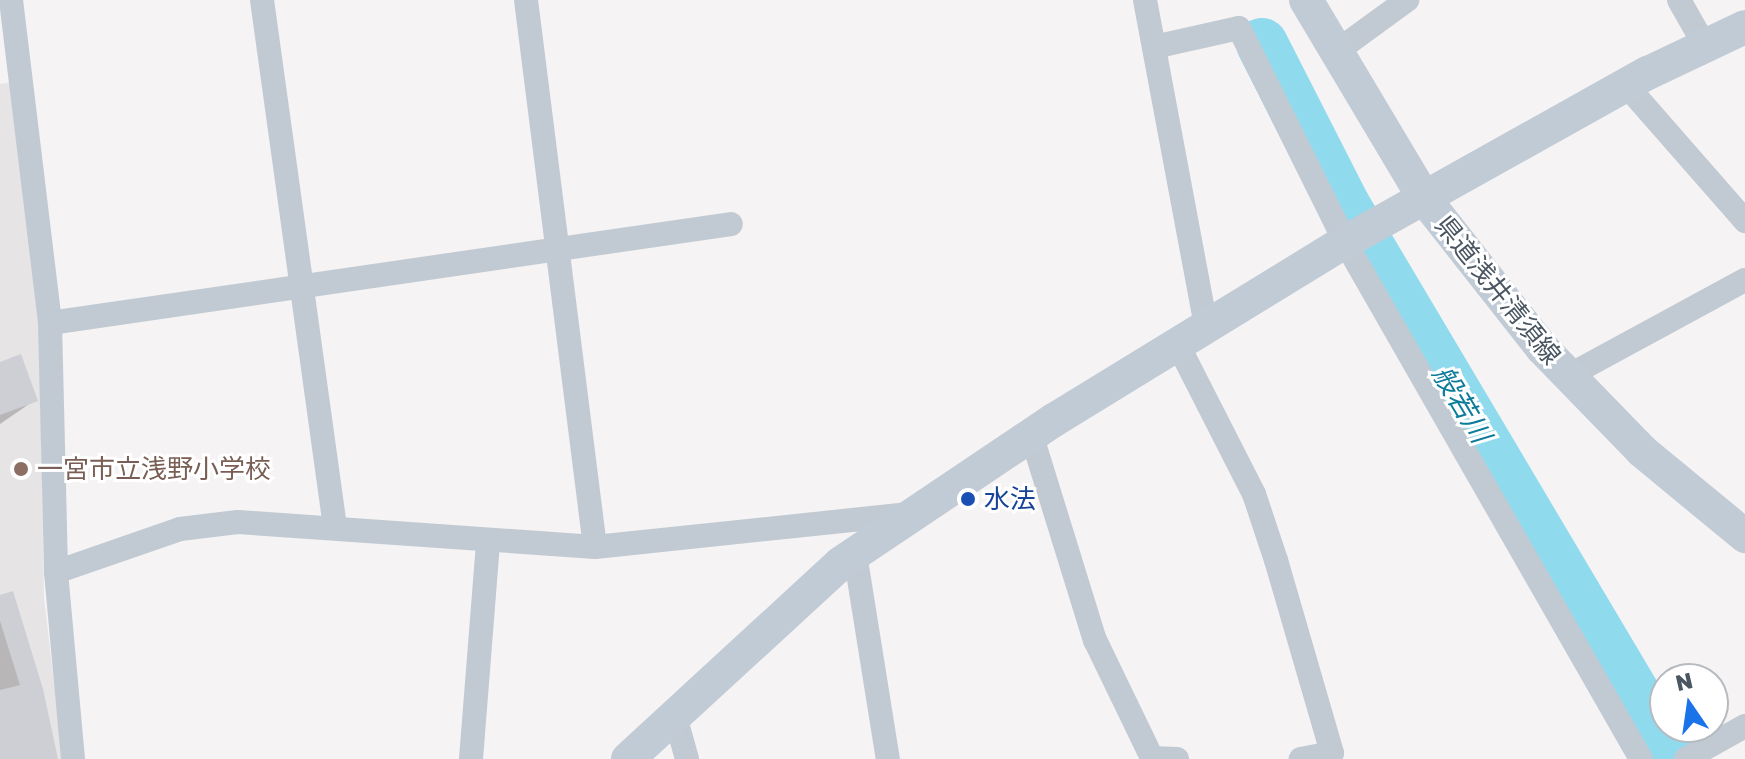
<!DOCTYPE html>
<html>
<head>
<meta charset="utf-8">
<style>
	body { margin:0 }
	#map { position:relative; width:1745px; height:759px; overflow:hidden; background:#f5f3f3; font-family:"Golos Text","Noto Sans JP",sans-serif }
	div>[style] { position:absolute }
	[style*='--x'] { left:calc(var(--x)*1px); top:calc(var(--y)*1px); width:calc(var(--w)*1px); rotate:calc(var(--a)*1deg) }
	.education>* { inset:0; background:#e6e4e5 }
	.shadow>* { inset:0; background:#0003 }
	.river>* { height:52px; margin:-26px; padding:0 26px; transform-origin:26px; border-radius:26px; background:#90daee }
	.building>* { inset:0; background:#cdcfd5 }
	.street>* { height:24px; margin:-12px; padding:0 12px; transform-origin:12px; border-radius:12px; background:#c1cad2 }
	.secondary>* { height:34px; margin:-17px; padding:0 17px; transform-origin:17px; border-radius:17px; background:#c1cbd6 }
	.dots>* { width:22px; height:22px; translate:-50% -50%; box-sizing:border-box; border:4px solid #fff; border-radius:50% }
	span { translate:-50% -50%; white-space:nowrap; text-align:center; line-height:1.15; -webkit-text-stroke:6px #fff; paint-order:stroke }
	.street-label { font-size:26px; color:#4a5661 }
	.education-label { font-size:26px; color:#785e54 }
	.left { translate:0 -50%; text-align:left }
	.transit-label { font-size:26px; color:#164399 }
	.water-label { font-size:28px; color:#0c7c9b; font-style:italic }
	.north { position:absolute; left:1649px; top:663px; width:80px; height:80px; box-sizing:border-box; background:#fff; border:2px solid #b7bbc0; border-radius:50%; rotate:347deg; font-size:22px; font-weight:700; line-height:32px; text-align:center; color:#4a5661 }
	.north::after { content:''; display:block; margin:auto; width:28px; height:36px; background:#1a73e8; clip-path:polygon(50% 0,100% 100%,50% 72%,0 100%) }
</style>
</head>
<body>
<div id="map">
	<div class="education">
		<div style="clip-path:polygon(13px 82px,39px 295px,44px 598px,63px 759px,0 759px,0 84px)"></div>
	</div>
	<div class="shadow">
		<div style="clip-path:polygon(0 364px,35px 400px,0 424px)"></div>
		<div style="clip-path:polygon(0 597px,55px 759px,0 759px)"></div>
	</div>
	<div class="river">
		<div style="--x:1262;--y:44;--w:181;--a:63"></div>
		<div style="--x:1344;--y:205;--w:644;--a:59.3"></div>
	</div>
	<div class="building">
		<div style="clip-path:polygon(21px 354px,38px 401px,0 415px,0 362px)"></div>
		<div style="clip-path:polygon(13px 591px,43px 689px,58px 759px,0 759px,0 690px,20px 685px,0 621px,0 595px)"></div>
	</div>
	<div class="street">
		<div style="--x:11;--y:0;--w:325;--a:83.1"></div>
		<div style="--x:50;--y:323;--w:249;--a:88.6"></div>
		<div style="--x:56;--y:572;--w:188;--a:84.8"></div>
		<div style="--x:262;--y:0;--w:532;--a:82.11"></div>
		<div style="--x:526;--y:0;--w:551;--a:82.81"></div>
		<div style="--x:1145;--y:0;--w:332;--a:79.4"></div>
		<div style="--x:1679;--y:0;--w:53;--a:60.5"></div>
		<div style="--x:1154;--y:47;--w:87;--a:-12.6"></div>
		<div style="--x:1239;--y:28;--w:239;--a:63.6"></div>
		<div style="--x:1345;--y:242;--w:596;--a:60.21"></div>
		<div style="--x:1333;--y:54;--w:92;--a:-36.1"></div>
		<div style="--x:1626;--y:85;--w:181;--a:48.8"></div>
		<div style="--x:50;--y:323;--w:688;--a:-8.27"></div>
		<div style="--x:1178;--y:345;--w:167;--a:63"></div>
		<div style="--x:1254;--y:494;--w:70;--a:71.6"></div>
		<div style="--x:1276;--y:560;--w:201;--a:73.8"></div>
		<div style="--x:1332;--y:753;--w:32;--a:169"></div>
		<div style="--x:1568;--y:376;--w:201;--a:-28.5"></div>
		<div style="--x:1032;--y:437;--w:213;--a:72.8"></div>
		<div style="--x:1095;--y:640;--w:131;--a:64.2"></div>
		<div style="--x:1152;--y:758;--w:25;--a:2"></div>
		<div style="--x:855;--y:554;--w:208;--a:80.9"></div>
		<div style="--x:56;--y:572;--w:131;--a:-19.1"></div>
		<div style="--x:180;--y:529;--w:58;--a:-6.9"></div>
		<div style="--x:238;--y:522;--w:358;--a:4"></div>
		<div style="--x:595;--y:547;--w:316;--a:-6"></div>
		<div style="--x:675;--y:716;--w:45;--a:74.4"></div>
		<div style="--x:471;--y:759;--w:217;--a:-85.5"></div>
		<div style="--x:1686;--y:759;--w:68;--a:-29.2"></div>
	</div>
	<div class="secondary">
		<div style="--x:1306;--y:0;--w:230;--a:59.2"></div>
		<div style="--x:1424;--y:198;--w:191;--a:51.8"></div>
		<div style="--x:1542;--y:348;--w:144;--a:45.8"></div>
		<div style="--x:1642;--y:451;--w:134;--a:39.5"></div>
		<div style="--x:628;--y:759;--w:289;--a:-42.6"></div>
		<div style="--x:841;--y:563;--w:257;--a:-33.9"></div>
		<div style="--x:1054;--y:420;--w:341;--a:-31.5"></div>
		<div style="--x:1345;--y:242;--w:347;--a:-29.2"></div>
		<div style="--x:1648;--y:73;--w:107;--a:-25.4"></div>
	</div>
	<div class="dots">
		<div style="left:21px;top:469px;background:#8d6e63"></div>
		<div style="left:968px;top:499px;background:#1a4fb4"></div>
	</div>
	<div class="street-label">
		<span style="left:1498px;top:290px;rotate:51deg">県道浅井清須線</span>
	</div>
	<div class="education-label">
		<span class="left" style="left:37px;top:469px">一宮市立浅野小学校</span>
	</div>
	<div class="transit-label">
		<span class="left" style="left:984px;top:499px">水法</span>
	</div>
	<div class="water-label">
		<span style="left:1462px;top:404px;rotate:59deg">般若川</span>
	</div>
	<div class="north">N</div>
</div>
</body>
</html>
